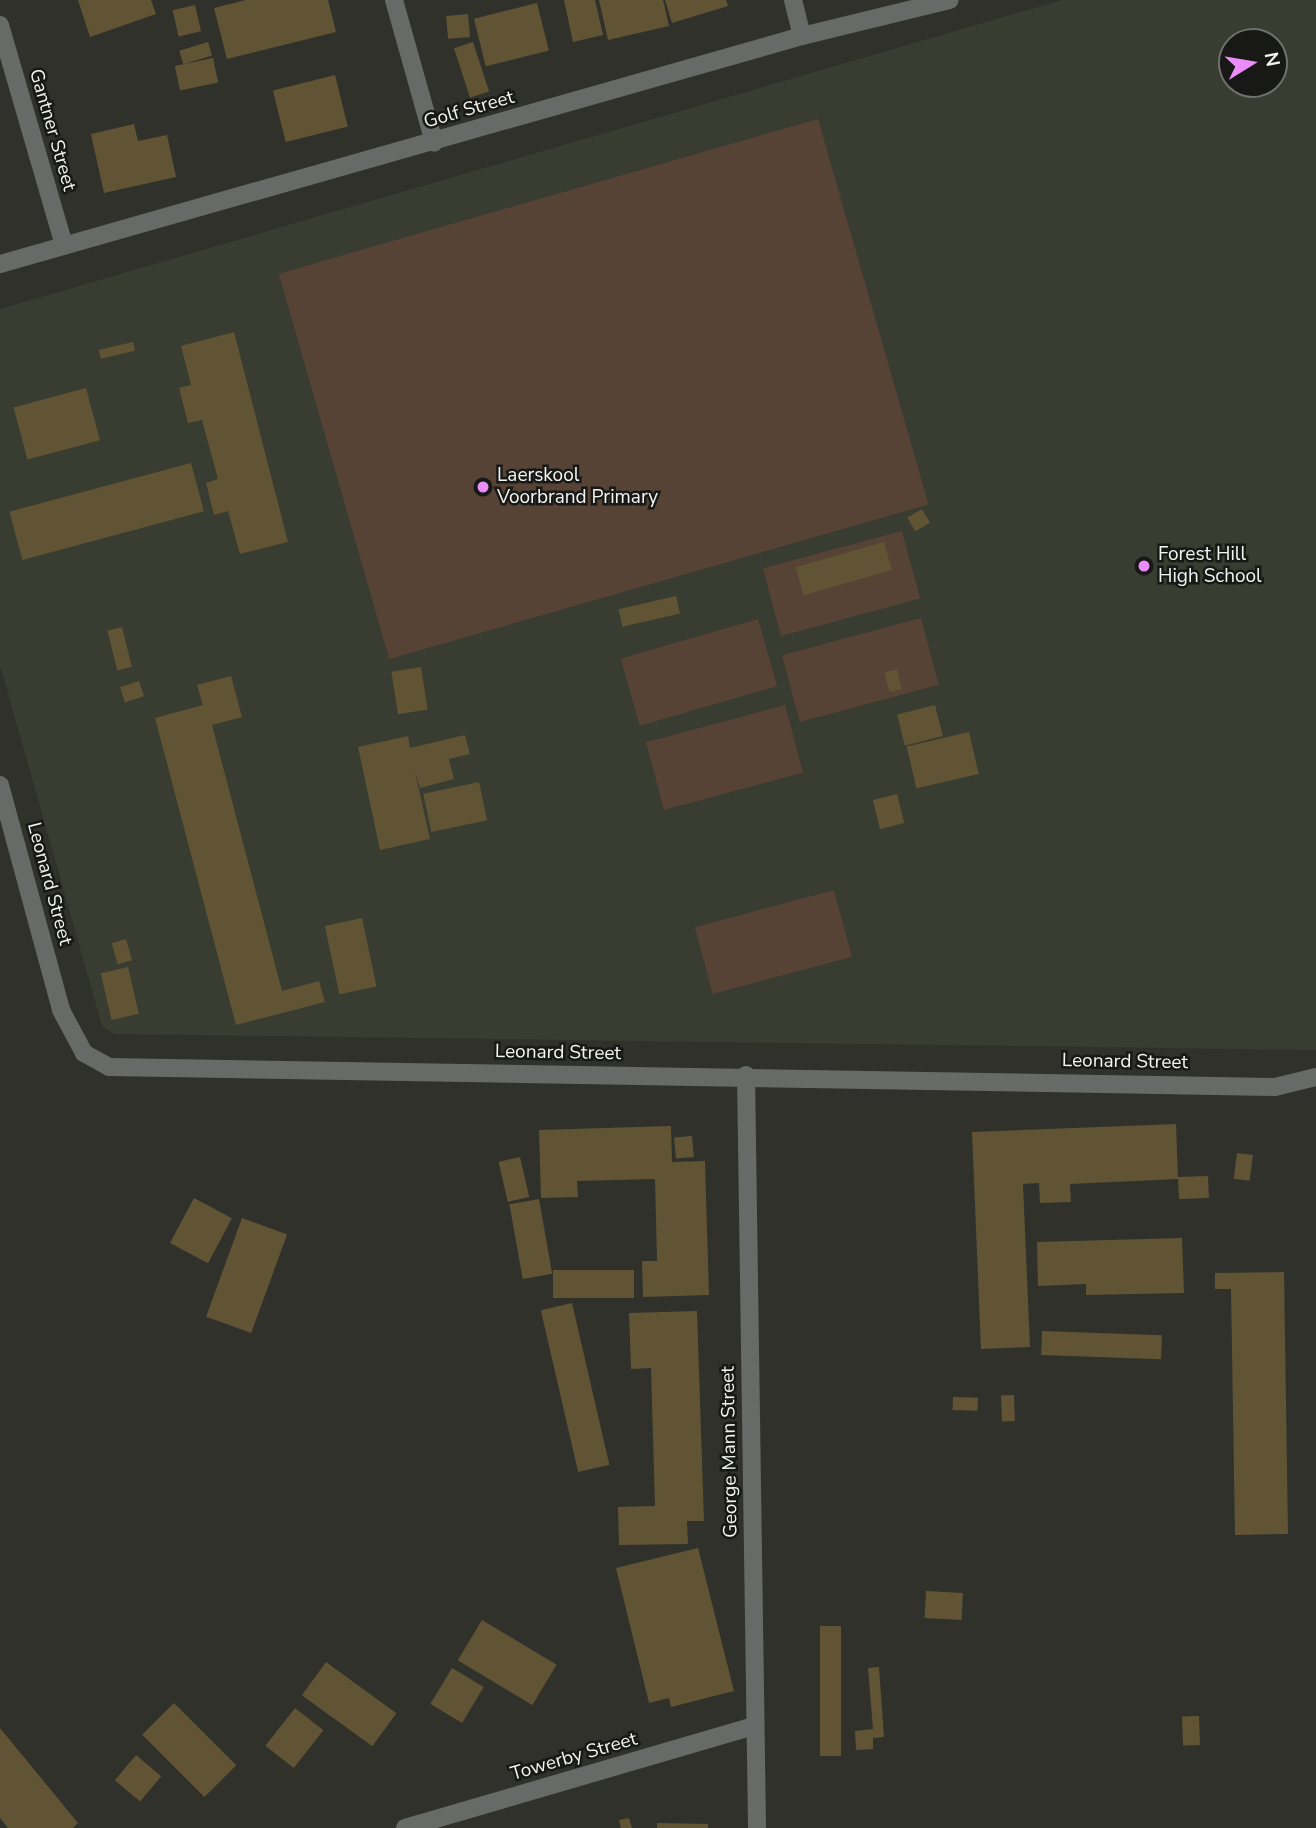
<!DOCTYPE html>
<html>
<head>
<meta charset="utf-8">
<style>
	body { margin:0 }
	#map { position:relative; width:1316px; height:1828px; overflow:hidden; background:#30312b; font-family:"Nunito Sans",sans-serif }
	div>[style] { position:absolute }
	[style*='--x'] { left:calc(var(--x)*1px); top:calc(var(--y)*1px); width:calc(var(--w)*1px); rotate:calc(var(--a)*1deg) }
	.built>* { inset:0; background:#393c30 }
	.green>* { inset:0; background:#564336; transform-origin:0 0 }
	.building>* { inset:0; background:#605435; transform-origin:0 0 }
	.minor>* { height:18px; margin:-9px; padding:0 9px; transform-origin:9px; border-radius:9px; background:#676a67 }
	.dots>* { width:19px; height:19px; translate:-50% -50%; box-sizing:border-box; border:4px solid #181916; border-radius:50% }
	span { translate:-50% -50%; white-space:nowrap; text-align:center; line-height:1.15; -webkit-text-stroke:5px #181916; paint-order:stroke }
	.street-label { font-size:19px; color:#f2f4f0 }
	.poi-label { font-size:19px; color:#f2f4f0 }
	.left { translate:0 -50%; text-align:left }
	.north { position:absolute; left:1218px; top:28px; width:70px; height:70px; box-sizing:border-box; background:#181916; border:2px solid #6f716d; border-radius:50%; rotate:79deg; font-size:19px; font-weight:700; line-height:28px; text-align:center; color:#f2f4f0 }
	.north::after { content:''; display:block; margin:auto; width:24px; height:32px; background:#ec8cfa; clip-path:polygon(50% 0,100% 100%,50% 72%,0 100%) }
</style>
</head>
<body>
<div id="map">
	<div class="built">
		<div style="clip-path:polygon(evenodd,1062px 0,1316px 0,1316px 1050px,114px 1034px,102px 1026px,0 665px,0 309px,1062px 0,1232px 42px,1274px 42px,1274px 84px,1232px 84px,1232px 42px)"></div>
	</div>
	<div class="green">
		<div style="left:818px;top:119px;width:401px;height:561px;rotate:74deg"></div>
		<div style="left:902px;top:531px;width:70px;height:144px;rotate:75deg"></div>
		<div style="left:921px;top:618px;width:69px;height:144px;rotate:75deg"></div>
		<div style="left:758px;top:619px;width:70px;height:143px;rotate:74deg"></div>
		<div style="left:785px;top:705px;width:70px;height:144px;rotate:75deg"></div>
		<div style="left:834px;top:890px;width:69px;height:144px;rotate:75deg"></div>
	</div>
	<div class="building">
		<div style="clip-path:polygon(78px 0,151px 0,156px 14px,90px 37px)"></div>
		<div style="clip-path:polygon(246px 0,328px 0,336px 32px,227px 59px,214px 8px)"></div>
		<div style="clip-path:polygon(564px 0,595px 0,603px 35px,573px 42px)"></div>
		<div style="clip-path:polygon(599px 0,663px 0,669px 26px,608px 40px)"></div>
		<div style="clip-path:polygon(665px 0,726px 0,728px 6px,672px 23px)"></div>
		<div style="left:537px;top:3px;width:49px;height:65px;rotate:76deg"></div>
		<div style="left:195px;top:5px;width:27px;height:23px;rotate:77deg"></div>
		<div style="left:468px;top:14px;width:23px;height:22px;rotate:85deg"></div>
		<div style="left:208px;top:42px;width:14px;height:30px;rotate:73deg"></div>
		<div style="left:473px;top:42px;width:52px;height:20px;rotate:72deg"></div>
		<div style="left:213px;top:58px;width:25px;height:39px;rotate:78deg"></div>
		<div style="left:335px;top:75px;width:53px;height:64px;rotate:76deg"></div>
		<div style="clip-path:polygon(134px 124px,138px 141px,167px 135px,176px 177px,104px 193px,91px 134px)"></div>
		<div style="clip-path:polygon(234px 332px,288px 542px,240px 554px,228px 511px,214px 515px,206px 483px,218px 479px,202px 420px,188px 423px,179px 388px,191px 385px,181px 346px)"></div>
		<div style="left:133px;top:342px;width:9px;height:35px;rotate:77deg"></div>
		<div style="left:86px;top:388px;width:54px;height:75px;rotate:75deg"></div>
		<div style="left:191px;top:463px;width:50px;height:188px;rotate:75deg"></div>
		<div style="left:922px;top:509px;width:16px;height:17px;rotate:60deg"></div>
		<div style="left:884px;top:542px;width:29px;height:92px;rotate:74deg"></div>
		<div style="left:676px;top:596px;width:18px;height:59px;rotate:77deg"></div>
		<div style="left:122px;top:627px;width:41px;height:15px;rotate:76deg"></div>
		<div style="left:421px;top:667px;width:43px;height:30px;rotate:81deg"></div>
		<div style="left:897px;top:669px;width:21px;height:13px;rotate:76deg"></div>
		<div style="clip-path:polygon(231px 676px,242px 717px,212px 725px,282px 991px,319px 981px,325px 1002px,236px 1025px,155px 718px,203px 705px,197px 685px)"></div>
		<div style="left:139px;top:681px;width:16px;height:20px;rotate:72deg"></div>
		<div style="left:935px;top:705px;width:32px;height:39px;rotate:76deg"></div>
		<div style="left:969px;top:732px;width:43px;height:64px;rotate:77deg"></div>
		<div style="clip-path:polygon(465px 735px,470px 754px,449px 759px,454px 779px,420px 788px,415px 772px,430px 839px,380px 850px,358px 747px,408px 736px,410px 748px)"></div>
		<div style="left:479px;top:782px;width:39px;height:57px;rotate:78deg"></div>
		<div style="left:897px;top:794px;width:30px;height:25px;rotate:76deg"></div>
		<div style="left:362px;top:918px;width:70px;height:38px;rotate:78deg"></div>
		<div style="left:126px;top:939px;width:22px;height:15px;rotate:74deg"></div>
		<div style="left:128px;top:967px;width:48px;height:28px;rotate:77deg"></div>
		<div style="clip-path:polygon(1176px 1124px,1178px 1177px,1208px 1176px,1209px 1198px,1179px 1199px,1178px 1179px,1070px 1184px,1071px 1202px,1040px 1203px,1039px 1183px,1023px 1184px,1030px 1347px,981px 1349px,972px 1132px)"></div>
		<div style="clip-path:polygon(671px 1126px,672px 1162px,705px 1161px,709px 1295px,643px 1297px,642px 1261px,657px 1261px,655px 1179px,577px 1181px,578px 1197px,541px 1198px,539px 1130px)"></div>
		<div style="left:692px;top:1136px;width:21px;height:18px;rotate:85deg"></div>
		<div style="left:1237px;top:1153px;width:16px;height:26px;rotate:7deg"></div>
		<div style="left:520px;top:1157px;width:41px;height:22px;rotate:77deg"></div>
		<div style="left:194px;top:1198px;width:43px;height:51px;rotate:28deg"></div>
		<div style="left:539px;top:1199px;width:76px;height:30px;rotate:80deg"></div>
		<div style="left:242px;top:1218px;width:48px;height:105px;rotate:20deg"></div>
		<div style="clip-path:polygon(1182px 1238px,1184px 1293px,1086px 1295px,1086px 1284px,1038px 1286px,1037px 1242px)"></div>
		<div style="left:553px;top:1270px;width:81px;height:28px"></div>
		<div style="clip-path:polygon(1284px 1272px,1288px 1534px,1235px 1535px,1231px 1289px,1215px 1289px,1215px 1273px)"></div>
		<div style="left:572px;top:1303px;width:166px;height:32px;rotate:77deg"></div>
		<div style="clip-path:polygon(697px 1311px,704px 1521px,687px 1521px,688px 1544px,619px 1545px,618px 1507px,655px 1506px,651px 1368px,631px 1369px,629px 1313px)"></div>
		<div style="left:1042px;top:1331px;width:120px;height:24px;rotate:2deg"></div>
		<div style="left:1014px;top:1395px;width:26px;height:13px;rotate:88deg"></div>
		<div style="left:953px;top:1397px;width:25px;height:13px;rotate:2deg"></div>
		<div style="clip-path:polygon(698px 1548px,734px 1691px,671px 1707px,669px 1698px,649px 1703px,616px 1568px)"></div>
		<div style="left:926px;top:1591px;width:37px;height:27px;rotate:3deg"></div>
		<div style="left:482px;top:1620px;width:87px;height:47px;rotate:31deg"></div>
		<div style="left:841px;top:1626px;width:130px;height:21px;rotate:90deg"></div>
		<div style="left:326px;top:1662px;width:87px;height:41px;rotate:36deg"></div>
		<div style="clip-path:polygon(879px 1667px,884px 1737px,873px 1738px,873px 1749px,856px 1750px,855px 1731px,873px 1729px,868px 1668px)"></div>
		<div style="left:452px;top:1668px;width:37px;height:42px;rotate:31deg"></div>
		<div style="left:174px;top:1703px;width:88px;height:45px;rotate:45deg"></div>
		<div style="left:295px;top:1708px;width:36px;height:48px;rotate:38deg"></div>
		<div style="left:1199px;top:1716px;width:29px;height:17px;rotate:88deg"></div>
		<div style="clip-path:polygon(0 1728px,78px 1823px,73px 1828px,8px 1828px,0 1818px)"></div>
		<div style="left:136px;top:1755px;width:33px;height:33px;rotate:40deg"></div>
		<div style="clip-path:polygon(629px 1818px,632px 1828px,621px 1828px,619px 1820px)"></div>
		<div style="clip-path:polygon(657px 1823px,708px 1824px,708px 1828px,657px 1828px)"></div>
	</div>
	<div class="minor">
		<div style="--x:394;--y:0;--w:148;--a:74.3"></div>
		<div style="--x:793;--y:0;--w:37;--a:76"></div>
		<div style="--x:0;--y:25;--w:230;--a:73.8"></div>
		<div style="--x:0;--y:264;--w:834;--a:-15.87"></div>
		<div style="--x:802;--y:36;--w:152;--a:-13.7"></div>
		<div style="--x:0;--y:785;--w:233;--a:74.8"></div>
		<div style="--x:61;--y:1010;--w:49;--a:61.9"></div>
		<div style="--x:84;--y:1053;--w:29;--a:29"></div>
		<div style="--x:109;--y:1067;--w:1166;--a:0.98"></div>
		<div style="--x:1275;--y:1087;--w:42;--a:-13.7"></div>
		<div style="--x:746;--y:1075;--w:753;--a:89.16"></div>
		<div style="--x:405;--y:1828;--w:364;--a:-16.3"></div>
	</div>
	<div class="dots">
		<div style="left:483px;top:487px;background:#ec8cfa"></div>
		<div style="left:1144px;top:566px;background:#ec8cfa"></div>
	</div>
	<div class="street-label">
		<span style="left:469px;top:110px;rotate:-16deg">Golf Street</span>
		<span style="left:52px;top:130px;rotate:74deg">Gantner Street</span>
		<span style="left:49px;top:884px;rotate:75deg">Leonard Street</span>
		<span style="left:558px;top:1053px;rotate:1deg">Leonard Street</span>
		<span style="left:1125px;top:1062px;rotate:1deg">Leonard Street</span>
		<span style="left:730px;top:1452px;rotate:-91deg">George Mann Street</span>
		<span style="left:574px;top:1757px;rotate:-16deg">Towerby Street</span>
	</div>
	<div class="poi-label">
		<span class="left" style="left:497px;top:487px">Laerskool<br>Voorbrand Primary</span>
		<span class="left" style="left:1158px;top:566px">Forest Hill<br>High School</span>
	</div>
	<div class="north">N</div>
</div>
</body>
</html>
